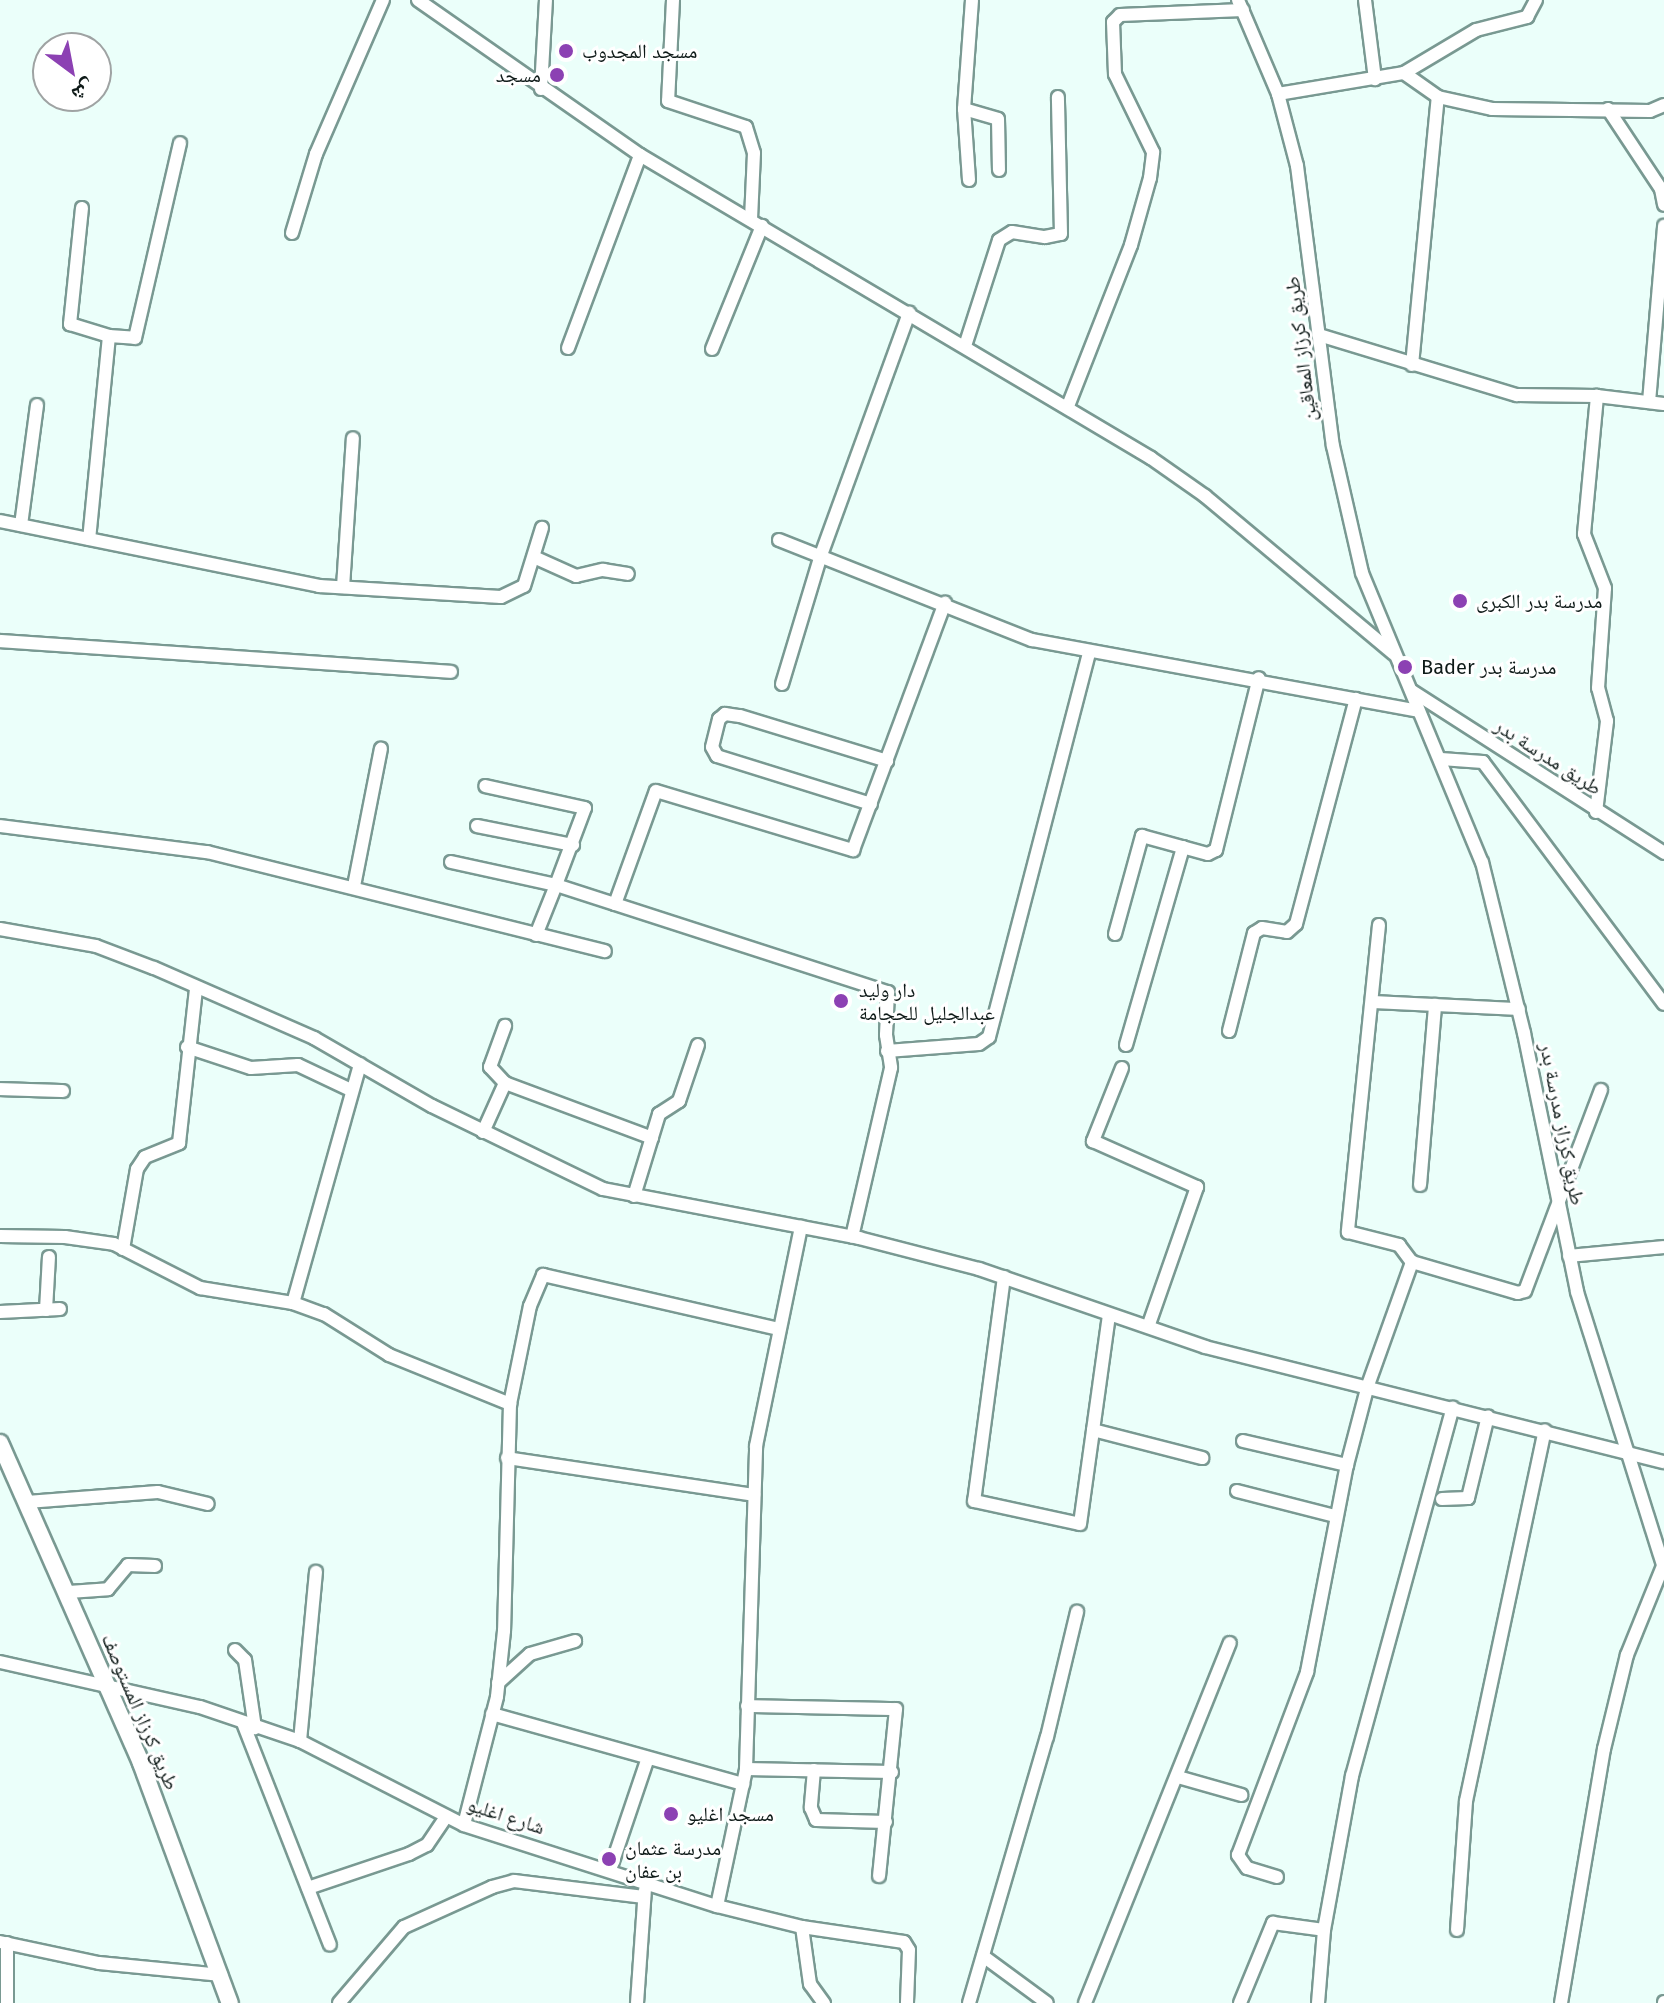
<!DOCTYPE html>
<html>
<head>
<meta charset="utf-8">
<style>
	body { margin:0 }
	#map { position:relative; width:1664px; height:2003px; overflow:hidden; background:#ebfffa; font-family:"Fira Sans","Noto Naskh Arabic",sans-serif }
	div>[style] { position:absolute }
	[style*='--x'] { left:calc(var(--x)*1px); top:calc(var(--y)*1px); width:calc(var(--w)*1px); rotate:calc(var(--a)*1deg) }
	.roads { filter:drop-shadow(2px 0 #799992) drop-shadow(-2px 0 #799992) drop-shadow(0 2px #799992) drop-shadow(0 -2px #799992) }
	.minor>* { height:12px; margin:-6px; padding:0 6px; transform-origin:6px; border-radius:6px; background:#fff }
	.major>* { height:16px; margin:-8px; padding:0 8px; transform-origin:8px; border-radius:8px; background:#fff }
	.dots>* { width:22px; height:22px; translate:-50% -50%; box-sizing:border-box; border:4px solid #fff; border-radius:50% }
	span { translate:-50% -50%; white-space:nowrap; text-align:center; line-height:1.15; -webkit-text-stroke:6px #fff; paint-order:stroke }
	.poi-label { font-size:20px; color:#0e1a18 }
	.left { translate:0 -50%; text-align:left }
	.right { translate:-100% -50%; text-align:right }
	.street-label { font-size:20px; color:#0e1a18 }
	.north { position:absolute; left:32px; top:32px; width:80px; height:80px; box-sizing:border-box; background:#fff; border:2px solid #9fa3a3; border-radius:50%; rotate:148deg; font-size:22px; font-weight:700; line-height:32px; text-align:center; color:#0e1a18 }
	.north::after { content:''; display:block; margin:auto; width:28px; height:36px; background:#8c41b3; clip-path:polygon(50% 0,100% 100%,50% 72%,0 100%) }
</style>
</head>
<body>
<div id="map">
	<div class="roads">
		<div class="minor">
			<div style="--x:418;--y:0;--w:271;--a:34.9"></div>
			<div style="--x:640;--y:155;--w:594;--a:30.67"></div>
			<div style="--x:1151;--y:458;--w:66;--a:35.1"></div>
			<div style="--x:1205;--y:496;--w:246;--a:39.9"></div>
			<div style="--x:673;--y:0;--w:101;--a:92.8"></div>
			<div style="--x:668;--y:101;--w:82;--a:18.4"></div>
			<div style="--x:746;--y:127;--w:27;--a:73"></div>
			<div style="--x:754;--y:153;--w:66;--a:92.6"></div>
			<div style="--x:1238;--y:0;--w:102;--a:66.9"></div>
			<div style="--x:1278;--y:94;--w:74;--a:75.2"></div>
			<div style="--x:1297;--y:166;--w:282;--a:82.7"></div>
			<div style="--x:1333;--y:446;--w:130;--a:77.1"></div>
			<div style="--x:1362;--y:573;--w:313;--a:67.5"></div>
			<div style="--x:1482;--y:862;--w:176;--a:76.2"></div>
			<div style="--x:1524;--y:1033;--w:264;--a:78.4"></div>
			<div style="--x:1577;--y:1292;--w:289;--a:72.5"></div>
			<div style="--x:1365;--y:0;--w:80;--a:82.8"></div>
			<div style="--x:1404;--y:73;--w:42;--a:35.2"></div>
			<div style="--x:1438;--y:97;--w:55;--a:12.5"></div>
			<div style="--x:1492;--y:109;--w:158;--a:0.7"></div>
			<div style="--x:1650;--y:111;--w:15;--a:-23"></div>
			<div style="--x:541;--y:89;--w:89;--a:-86.8"></div>
			<div style="--x:1278;--y:94;--w:128;--a:-9.5"></div>
			<div style="--x:1404;--y:73;--w:84;--a:-30.8"></div>
			<div style="--x:1476;--y:30;--w:53;--a:-14.3"></div>
			<div style="--x:1527;--y:17;--w:19;--a:-62"></div>
			<div style="--x:964;--y:109;--w:35;--a:16"></div>
			<div style="--x:998;--y:119;--w:51;--a:88.9"></div>
			<div style="--x:1608;--y:109;--w:96;--a:56.5"></div>
			<div style="--x:1661;--y:189;--w:16;--a:79"></div>
			<div style="--x:969;--y:180;--w:71;--a:-94"></div>
			<div style="--x:964;--y:109;--w:109;--a:-85.8"></div>
			<div style="--x:82;--y:208;--w:117;--a:95.9"></div>
			<div style="--x:70;--y:324;--w:41;--a:17.1"></div>
			<div style="--x:109;--y:336;--w:204;--a:95.6"></div>
			<div style="--x:292;--y:233;--w:83;--a:-73.1"></div>
			<div style="--x:316;--y:154;--w:168;--a:-66.5"></div>
			<div style="--x:1319;--y:335;--w:207;--a:16.9"></div>
			<div style="--x:1517;--y:395;--w:80;--a:0.7"></div>
			<div style="--x:1597;--y:396;--w:67;--a:6.8"></div>
			<div style="--x:109;--y:336;--w:26;--a:4"></div>
			<div style="--x:135;--y:338;--w:200;--a:-77"></div>
			<div style="--x:965;--y:346;--w:111;--a:-72.2"></div>
			<div style="--x:999;--y:240;--w:15;--a:-32"></div>
			<div style="--x:1012;--y:232;--w:33;--a:9"></div>
			<div style="--x:1045;--y:237;--w:16;--a:-11"></div>
			<div style="--x:1061;--y:234;--w:137;--a:-91.3"></div>
			<div style="--x:568;--y:348;--w:206;--a:-69.5"></div>
			<div style="--x:712;--y:349;--w:133;--a:-67.9"></div>
			<div style="--x:1412;--y:365;--w:269;--a:-84.5"></div>
			<div style="--x:1649;--y:402;--w:177;--a:-85.1"></div>
			<div style="--x:1068;--y:406;--w:173;--a:-68.6"></div>
			<div style="--x:1131;--y:245;--w:70;--a:-74.2"></div>
			<div style="--x:1150;--y:178;--w:26;--a:-83"></div>
			<div style="--x:1153;--y:152;--w:87;--a:-116"></div>
			<div style="--x:1115;--y:74;--w:52;--a:-92.2"></div>
			<div style="--x:1113;--y:22;--w:10;--a:-45"></div>
			<div style="--x:1120;--y:15;--w:123;--a:-2.3"></div>
			<div style="--x:0;--y:521;--w:326;--a:11.5"></div>
			<div style="--x:319;--y:586;--w:182;--a:3.5"></div>
			<div style="--x:501;--y:597;--w:25;--a:-26"></div>
			<div style="--x:524;--y:586;--w:61;--a:-72.8"></div>
			<div style="--x:21;--y:525;--w:121;--a:-82.4"></div>
			<div style="--x:779;--y:540;--w:272;--a:21.6"></div>
			<div style="--x:1032;--y:640;--w:391;--a:10.4"></div>
			<div style="--x:536;--y:558;--w:44;--a:24.2"></div>
			<div style="--x:576;--y:576;--w:28;--a:-13"></div>
			<div style="--x:603;--y:570;--w:25;--a:9"></div>
			<div style="--x:343;--y:587;--w:149;--a:-86.2"></div>
			<div style="--x:0;--y:641;--w:452;--a:3.9"></div>
			<div style="--x:782;--y:684;--w:135;--a:-73.2"></div>
			<div style="--x:821;--y:555;--w:258;--a:-70"></div>
			<div style="--x:1412;--y:691;--w:300;--a:32.7"></div>
			<div style="--x:1441;--y:759;--w:42;--a:4.1"></div>
			<div style="--x:1483;--y:762;--w:302;--a:53.2"></div>
			<div style="--x:871;--y:804;--w:161;--a:-162.7"></div>
			<div style="--x:717;--y:756;--w:10;--a:-119"></div>
			<div style="--x:712;--y:747;--w:29;--a:-76"></div>
			<div style="--x:719;--y:719;--w:8;--a:-40"></div>
			<div style="--x:725;--y:714;--w:15;--a:8"></div>
			<div style="--x:740;--y:716;--w:154;--a:17"></div>
			<div style="--x:1596;--y:812;--w:92;--a:-83.1"></div>
			<div style="--x:1607;--y:721;--w:34;--a:-105"></div>
			<div style="--x:1598;--y:688;--w:100;--a:-86"></div>
			<div style="--x:1605;--y:588;--w:58;--a:-111.3"></div>
			<div style="--x:1584;--y:534;--w:139;--a:-84.6"></div>
			<div style="--x:0;--y:826;--w:209;--a:7.2"></div>
			<div style="--x:207;--y:852;--w:410;--a:14"></div>
			<div style="--x:477;--y:826;--w:98;--a:11.2"></div>
			<div style="--x:451;--y:862;--w:107;--a:12.4"></div>
			<div style="--x:556;--y:885;--w:82;--a:-69.4"></div>
			<div style="--x:585;--y:808;--w:102;--a:-167.6"></div>
			<div style="--x:354;--y:886;--w:140;--a:-78.9"></div>
			<div style="--x:615;--y:904;--w:120;--a:-70.1"></div>
			<div style="--x:656;--y:791;--w:206;--a:16.7"></div>
			<div style="--x:853;--y:850;--w:264;--a:-69.6"></div>
			<div style="--x:1379;--y:925;--w:309;--a:95.8"></div>
			<div style="--x:1348;--y:1232;--w:53;--a:14.3"></div>
			<div style="--x:1399;--y:1245;--w:21;--a:53"></div>
			<div style="--x:1412;--y:1262;--w:110;--a:16.3"></div>
			<div style="--x:1518;--y:1293;--w:7;--a:-16"></div>
			<div style="--x:1525;--y:1291;--w:215;--a:-69.3"></div>
			<div style="--x:0;--y:929;--w:97;--a:10"></div>
			<div style="--x:96;--y:946;--w:62;--a:20.8"></div>
			<div style="--x:154;--y:968;--w:175;--a:23.6"></div>
			<div style="--x:314;--y:1038;--w:136;--a:30"></div>
			<div style="--x:432;--y:1106;--w:190;--a:25.9"></div>
			<div style="--x:603;--y:1189;--w:261;--a:10.8"></div>
			<div style="--x:859;--y:1238;--w:124;--a:14.5"></div>
			<div style="--x:979;--y:1269;--w:239;--a:19"></div>
			<div style="--x:1205;--y:1347;--w:473;--a:14.1"></div>
			<div style="--x:1115;--y:934;--w:102;--a:-74.6"></div>
			<div style="--x:1142;--y:836;--w:68;--a:15.3"></div>
			<div style="--x:1208;--y:854;--w:9;--a:-27"></div>
			<div style="--x:1216;--y:850;--w:177;--a:-76"></div>
			<div style="--x:536;--y:935;--w:54;--a:-68.2"></div>
			<div style="--x:556;--y:885;--w:349;--a:17.9"></div>
			<div style="--x:888;--y:992;--w:43;--a:92.7"></div>
			<div style="--x:886;--y:1035;--w:33;--a:81"></div>
			<div style="--x:891;--y:1068;--w:173;--a:103"></div>
			<div style="--x:1374;--y:1002;--w:145;--a:2.8"></div>
			<div style="--x:1229;--y:1031;--w:101;--a:-75.7"></div>
			<div style="--x:1254;--y:933;--w:9;--a:-32"></div>
			<div style="--x:1262;--y:928;--w:25;--a:9"></div>
			<div style="--x:1287;--y:932;--w:12;--a:-42"></div>
			<div style="--x:1296;--y:924;--w:233;--a:-75.1"></div>
			<div style="--x:1126;--y:1045;--w:206;--a:-73.9"></div>
			<div style="--x:187;--y:1047;--w:67;--a:18.2"></div>
			<div style="--x:251;--y:1068;--w:47;--a:-3.7"></div>
			<div style="--x:298;--y:1065;--w:59;--a:25.3"></div>
			<div style="--x:887;--y:1051;--w:92;--a:-4.4"></div>
			<div style="--x:979;--y:1044;--w:12;--a:-35"></div>
			<div style="--x:989;--y:1037;--w:396;--a:-75.4"></div>
			<div style="--x:1122;--y:1068;--w:79;--a:111.7"></div>
			<div style="--x:1093;--y:1141;--w:114;--a:23.9"></div>
			<div style="--x:1197;--y:1187;--w:148;--a:109.3"></div>
			<div style="--x:505;--y:1083;--w:157;--a:20.5"></div>
			<div style="--x:0;--y:1089;--w:63;--a:1.8"></div>
			<div style="--x:483;--y:1132;--w:54;--a:-65.8"></div>
			<div style="--x:505;--y:1083;--w:22;--a:-133"></div>
			<div style="--x:490;--y:1067;--w:44;--a:-69.9"></div>
			<div style="--x:1420;--y:1185;--w:181;--a:-85.2"></div>
			<div style="--x:634;--y:1196;--w:86;--a:-73"></div>
			<div style="--x:659;--y:1114;--w:24;--a:-33"></div>
			<div style="--x:679;--y:1101;--w:59;--a:-71.3"></div>
			<div style="--x:0;--y:1236;--w:65;--a:0.9"></div>
			<div style="--x:65;--y:1237;--w:49;--a:8.1"></div>
			<div style="--x:114;--y:1244;--w:97;--a:27.1"></div>
			<div style="--x:200;--y:1288;--w:94;--a:9.2"></div>
			<div style="--x:293;--y:1303;--w:33;--a:20"></div>
			<div style="--x:324;--y:1314;--w:77;--a:32.2"></div>
			<div style="--x:389;--y:1355;--w:131;--a:22"></div>
			<div style="--x:510;--y:1404;--w:227;--a:91.5"></div>
			<div style="--x:504;--y:1631;--w:66;--a:96.1"></div>
			<div style="--x:497;--y:1697;--w:132;--a:104.5"></div>
			<div style="--x:123;--y:1249;--w:81;--a:-80.1"></div>
			<div style="--x:137;--y:1169;--w:14;--a:-56"></div>
			<div style="--x:145;--y:1157;--w:37;--a:-22"></div>
			<div style="--x:179;--y:1143;--w:154;--a:-83.7"></div>
			<div style="--x:1569;--y:1256;--w:95;--a:-5.4"></div>
			<div style="--x:1004;--y:1277;--w:226;--a:97.6"></div>
			<div style="--x:974;--y:1501;--w:108;--a:12.2"></div>
			<div style="--x:1080;--y:1524;--w:211;--a:-82.1"></div>
			<div style="--x:293;--y:1303;--w:248;--a:-74.3"></div>
			<div style="--x:46;--y:1310;--w:53;--a:-86.8"></div>
			<div style="--x:0;--y:1312;--w:60;--a:-2.9"></div>
			<div style="--x:510;--y:1404;--w:100;--a:-78.5"></div>
			<div style="--x:530;--y:1306;--w:34;--a:-67"></div>
			<div style="--x:543;--y:1275;--w:242;--a:12.9"></div>
			<div style="--x:1093;--y:1430;--w:113;--a:14.4"></div>
			<div style="--x:1243;--y:1441;--w:107;--a:13"></div>
			<div style="--x:507;--y:1458;--w:250;--a:8.5"></div>
			<div style="--x:1237;--y:1491;--w:101;--a:14.3"></div>
			<div style="--x:1442;--y:1499;--w:26;--a:-2"></div>
			<div style="--x:1468;--y:1498;--w:84;--a:-76.3"></div>
			<div style="--x:27;--y:1502;--w:131;--a:-4.4"></div>
			<div style="--x:158;--y:1492;--w:51;--a:13.5"></div>
			<div style="--x:69;--y:1592;--w:39;--a:-4"></div>
			<div style="--x:108;--y:1589;--w:31;--a:-50"></div>
			<div style="--x:128;--y:1565;--w:27;--a:2"></div>
			<div style="--x:235;--y:1650;--w:14;--a:45"></div>
			<div style="--x:245;--y:1660;--w:69;--a:81.6"></div>
			<div style="--x:0;--y:1662;--w:205;--a:12.7"></div>
			<div style="--x:200;--y:1707;--w:106;--a:18.8"></div>
			<div style="--x:300;--y:1741;--w:184;--a:27.1"></div>
			<div style="--x:464;--y:1825;--w:266;--a:17.8"></div>
			<div style="--x:717;--y:1906;--w:88;--a:13.9"></div>
			<div style="--x:802;--y:1927;--w:103;--a:8.4"></div>
			<div style="--x:904;--y:1942;--w:9;--a:58"></div>
			<div style="--x:909;--y:1950;--w:53;--a:92.2"></div>
			<div style="--x:498;--y:1683;--w:43;--a:-42.2"></div>
			<div style="--x:530;--y:1654;--w:47;--a:-16.1"></div>
			<div style="--x:747;--y:1706;--w:149;--a:1.2"></div>
			<div style="--x:896;--y:1709;--w:168;--a:95.8"></div>
			<div style="--x:492;--y:1714;--w:261;--a:15.6"></div>
			<div style="--x:243;--y:1723;--w:238;--a:68.6"></div>
			<div style="--x:300;--y:1741;--w:170;--a:-84.6"></div>
			<div style="--x:746;--y:1769;--w:146;--a:1.2"></div>
			<div style="--x:814;--y:1770;--w:38;--a:95"></div>
			<div style="--x:811;--y:1808;--w:13;--a:67"></div>
			<div style="--x:816;--y:1820;--w:70;--a:1.6"></div>
			<div style="--x:1178;--y:1777;--w:66;--a:15.9"></div>
			<div style="--x:610;--y:1870;--w:118;--a:-71.3"></div>
			<div style="--x:1277;--y:1877;--w:31;--a:-163"></div>
			<div style="--x:1247;--y:1868;--w:16;--a:-125"></div>
			<div style="--x:1238;--y:1855;--w:196;--a:-69.3"></div>
			<div style="--x:1307;--y:1672;--w:211;--a:-79.1"></div>
			<div style="--x:1347;--y:1465;--w:83;--a:-75.3"></div>
			<div style="--x:1368;--y:1385;--w:131;--a:-70.3"></div>
			<div style="--x:308;--y:1888;--w:107;--a:-18.6"></div>
			<div style="--x:409;--y:1854;--w:20;--a:-27"></div>
			<div style="--x:427;--y:1845;--w:34;--a:-56"></div>
			<div style="--x:717;--y:1906;--w:140;--a:-78"></div>
			<div style="--x:746;--y:1769;--w:323;--a:-88.2"></div>
			<div style="--x:756;--y:1446;--w:224;--a:-78.4"></div>
			<div style="--x:802;--y:1927;--w:58;--a:82"></div>
			<div style="--x:810;--y:1984;--w:24;--a:54"></div>
			<div style="--x:1457;--y:1930;--w:129;--a:-86"></div>
			<div style="--x:1466;--y:1801;--w:379;--a:-78"></div>
			<div style="--x:0;--y:1942;--w:101;--a:12"></div>
			<div style="--x:99;--y:1963;--w:123;--a:5.6"></div>
			<div style="--x:7;--y:1943;--w:60;--a:90"></div>
			<div style="--x:983;--y:1956;--w:79;--a:36.3"></div>
			<div style="--x:339;--y:2003;--w:100;--a:-49.5"></div>
			<div style="--x:404;--y:1927;--w:97;--a:-24.4"></div>
			<div style="--x:492;--y:1887;--w:23;--a:-15"></div>
			<div style="--x:514;--y:1881;--w:131;--a:7"></div>
			<div style="--x:637;--y:2003;--w:113;--a:-86"></div>
			<div style="--x:969;--y:2003;--w:277;--a:-73.7"></div>
			<div style="--x:1047;--y:1737;--w:129;--a:-76.5"></div>
			<div style="--x:1085;--y:2003;--w:388;--a:-68.1"></div>
			<div style="--x:1240;--y:2003;--w:87;--a:-67.6"></div>
			<div style="--x:1273;--y:1923;--w:51;--a:7.8"></div>
			<div style="--x:1318;--y:2003;--w:73;--a:-85.3"></div>
			<div style="--x:1324;--y:1930;--w:157;--a:-79.7"></div>
			<div style="--x:1352;--y:1776;--w:382;--a:-74.7"></div>
			<div style="--x:1561;--y:2003;--w:258;--a:-80.4"></div>
			<div style="--x:1604;--y:1749;--w:97;--a:-76.3"></div>
			<div style="--x:1627;--y:1655;--w:96;--a:-68"></div>
			<div style="--x:1664;--y:2003;--w:1;--a:-90"></div>
		</div>
		<div class="major">
			<div style="--x:0;--y:1443;--w:350;--a:66.2"></div>
			<div style="--x:141;--y:1763;--w:256;--a:69.7"></div>
		</div>
	</div>
	<div class="dots">
		<div style="left:566px;top:51px;background:#8c41b3"></div>
		<div style="left:557px;top:75px;background:#8c41b3"></div>
		<div style="left:1460px;top:601px;background:#8c41b3"></div>
		<div style="left:1405px;top:667px;background:#8c41b3"></div>
		<div style="left:841px;top:1001px;background:#8c41b3"></div>
		<div style="left:671px;top:1814px;background:#8c41b3"></div>
		<div style="left:609px;top:1859px;background:#8c41b3"></div>
	</div>
	<div class="poi-label">
		<span class="left" style="left:582px;top:51px">مسجد المجدوب</span>
		<span class="right" style="left:541px;top:75px">مسجد</span>
		<span class="left" style="left:1476px;top:601px">مدرسة بدر الكبرى</span>
		<span class="left" style="left:1421px;top:667px">Bader مدرسة بدر</span>
		<span class="left" style="left:859px;top:1002px">دار وليد<br>عبدالجليل للحجامة</span>
		<span class="left" style="left:687px;top:1814px">مسجد اغليو</span>
		<span class="left" style="left:625px;top:1860px">مدرسة عثمان<br>بن عفان</span>
	</div>
	<div class="street-label">
		<span style="left:1301px;top:349px;rotate:-97deg">طريق كرزاز المعاقين</span>
		<span style="left:1548px;top:757px;rotate:33deg">طريق مدرسة بدر</span>
		<span style="left:1562px;top:1124px;rotate:79deg">طريق كرزاز مدرسة بدر</span>
		<span style="left:140px;top:1712px;rotate:67deg">طريق كرزاز المستوصف</span>
		<span style="left:506px;top:1816px;rotate:18deg">شارع اغليو</span>
	</div>
	<div class="north">ش</div>
</div>
</body>
</html>
